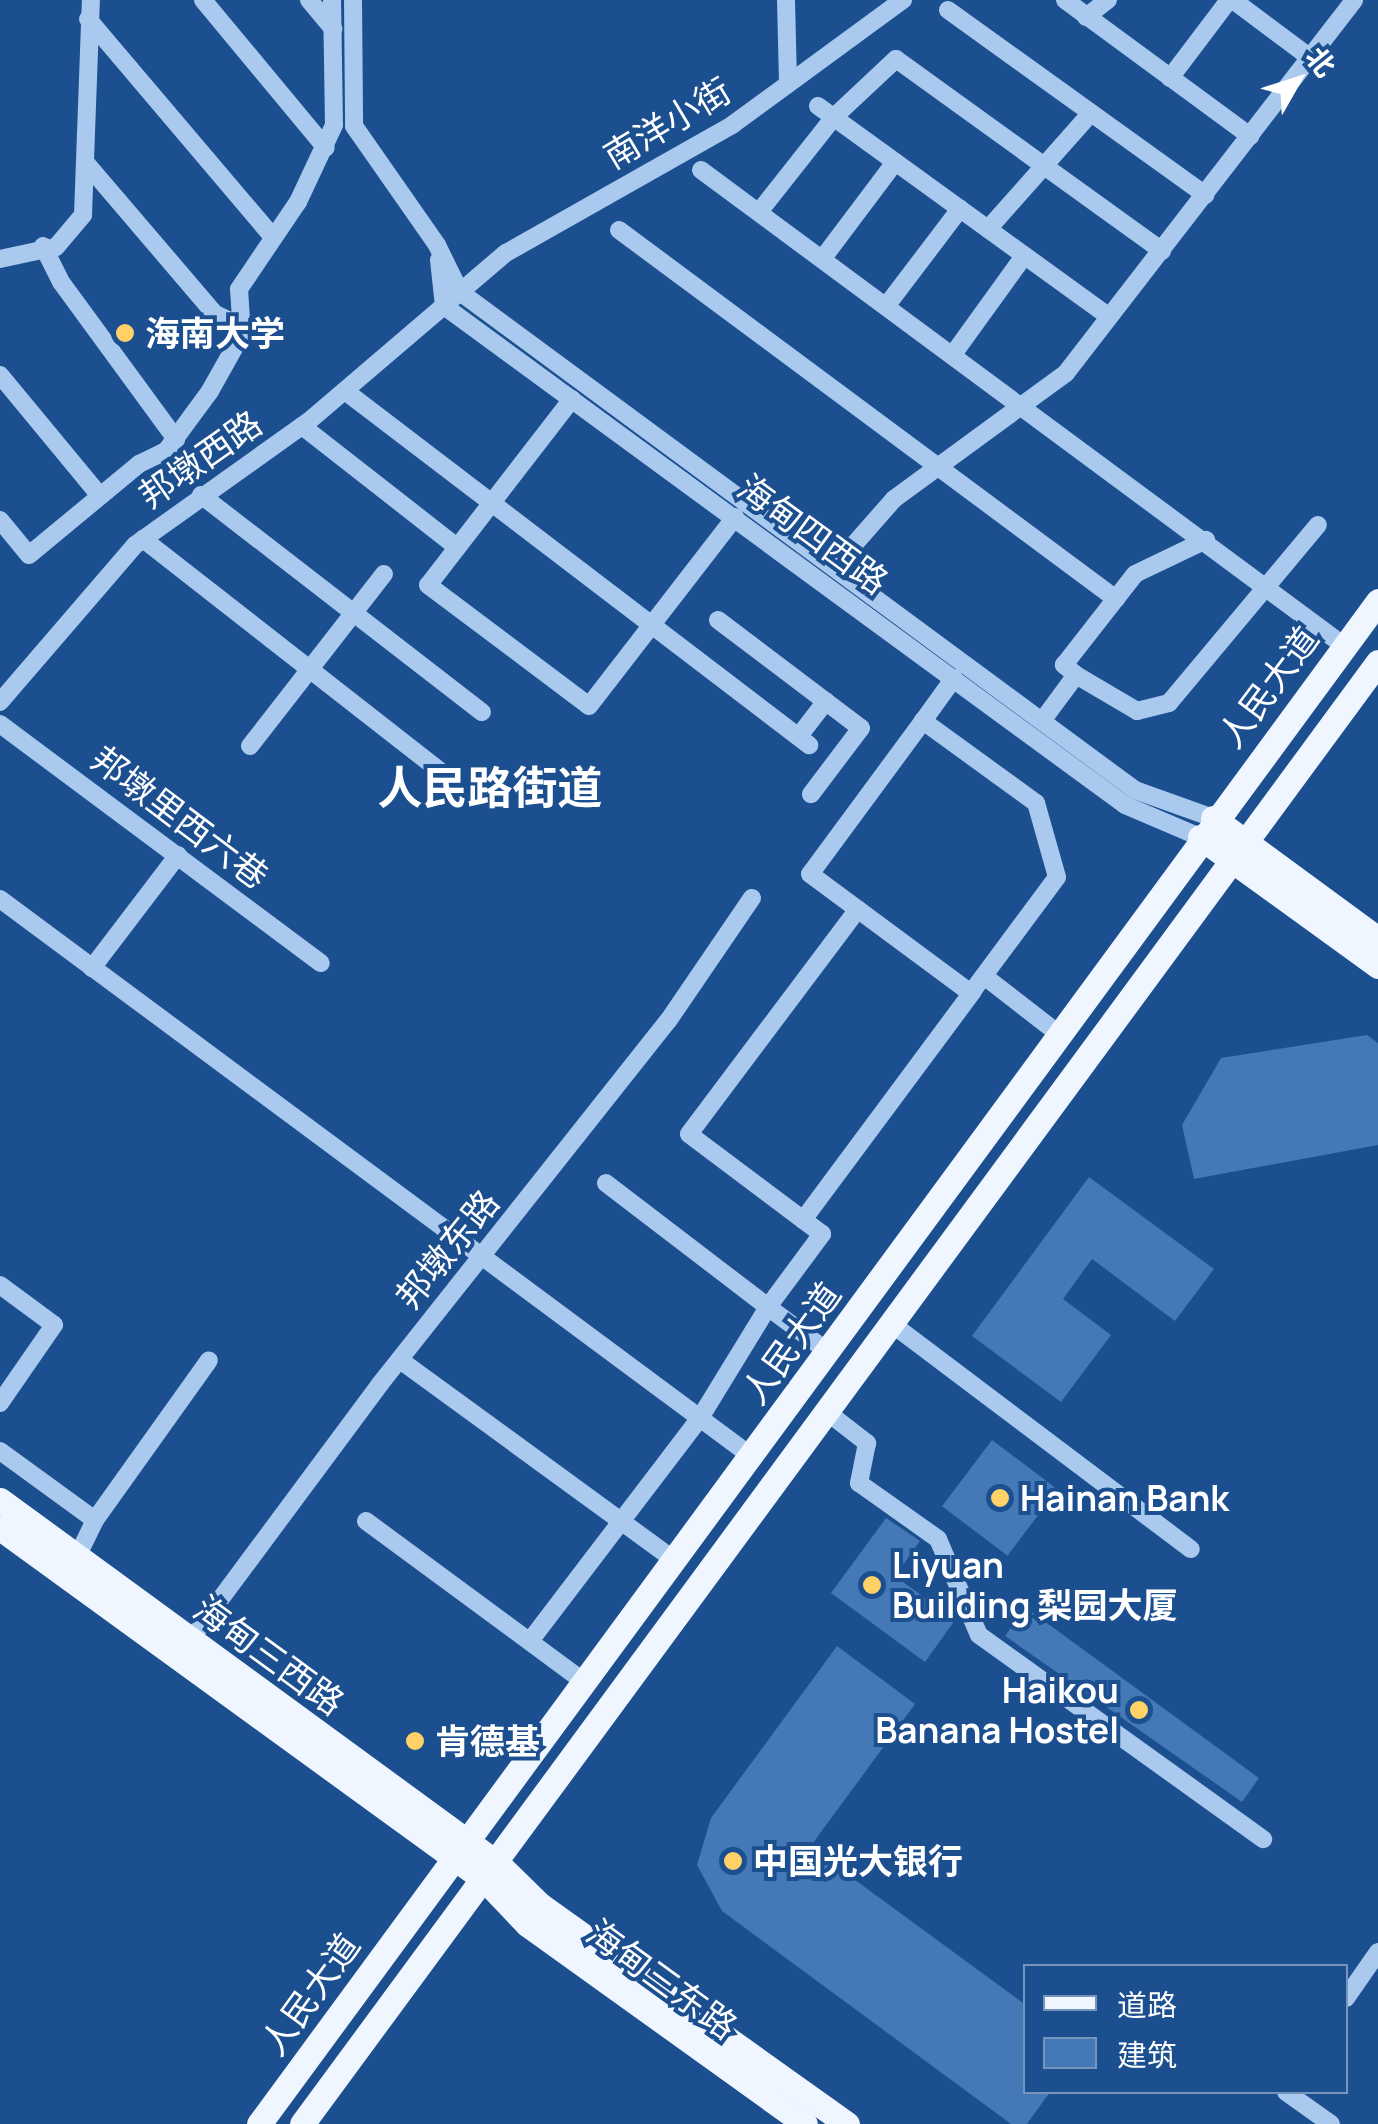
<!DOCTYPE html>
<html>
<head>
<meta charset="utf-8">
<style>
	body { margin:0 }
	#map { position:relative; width:1378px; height:2124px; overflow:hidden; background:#1b4f8f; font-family:Manrope,"Noto Sans SC",sans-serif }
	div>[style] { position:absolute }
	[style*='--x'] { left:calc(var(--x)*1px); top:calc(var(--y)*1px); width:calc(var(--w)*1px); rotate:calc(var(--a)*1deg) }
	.building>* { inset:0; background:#4478b7; transform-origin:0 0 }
	.minor>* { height:18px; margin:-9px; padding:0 9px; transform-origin:9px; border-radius:9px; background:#a9c9ee }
	.major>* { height:25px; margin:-12.5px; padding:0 12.5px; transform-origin:12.5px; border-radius:12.5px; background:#f0f6ff }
	.dots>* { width:28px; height:28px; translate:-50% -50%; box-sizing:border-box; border:5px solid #1b4f8f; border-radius:50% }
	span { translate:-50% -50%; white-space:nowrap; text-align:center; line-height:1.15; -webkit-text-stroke:8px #1b4f8f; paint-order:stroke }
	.street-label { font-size:35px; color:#fff }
	.poi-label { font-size:35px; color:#fff; font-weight:700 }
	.left { translate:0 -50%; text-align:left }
	.right { translate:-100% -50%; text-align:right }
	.district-label { font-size:45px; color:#fff; font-weight:700 }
	.legend { position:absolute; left:1023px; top:1964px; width:325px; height:130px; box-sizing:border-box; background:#1b4f8f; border:2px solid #7695bc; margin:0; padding:12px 18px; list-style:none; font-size:30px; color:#fff }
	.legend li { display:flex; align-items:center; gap:20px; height:50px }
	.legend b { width:50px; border:2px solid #7695bc }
	.north { position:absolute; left:1248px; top:30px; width:100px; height:100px; -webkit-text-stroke:8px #1b4f8f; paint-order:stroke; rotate:51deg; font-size:28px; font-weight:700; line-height:40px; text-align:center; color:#fff }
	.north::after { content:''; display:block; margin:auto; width:35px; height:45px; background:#fff; clip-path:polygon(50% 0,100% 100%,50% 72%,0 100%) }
</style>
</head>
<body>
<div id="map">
	<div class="building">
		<div style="clip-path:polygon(1367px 1035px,1378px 1043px,1378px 1145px,1194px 1179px,1182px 1125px,1221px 1058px)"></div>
		<div style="clip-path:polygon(1089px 1177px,1214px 1269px,1175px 1321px,1092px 1259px,1063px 1299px,1111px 1335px,1061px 1402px,972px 1336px)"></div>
		<div style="left:992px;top:1440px;width:82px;height:83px;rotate:37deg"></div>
		<div style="clip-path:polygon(886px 1518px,920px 1541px,895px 1576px,955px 1620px,925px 1662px,831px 1593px)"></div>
		<div style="clip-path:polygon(1025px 1607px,1259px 1778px,1242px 1802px,1005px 1636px)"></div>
		<div style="clip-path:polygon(837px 1646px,915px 1704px,810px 1847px,1026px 2005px,1026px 2092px,1050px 2092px,1027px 2124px,1011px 2124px,722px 1911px,697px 1865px,711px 1818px)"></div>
	</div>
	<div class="minor">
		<div style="--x:203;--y:0;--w:192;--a:50.3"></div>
		<div style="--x:309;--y:0;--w:38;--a:50"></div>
		<div style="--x:353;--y:0;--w:126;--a:89.5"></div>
		<div style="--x:354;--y:126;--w:145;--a:55.1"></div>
		<div style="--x:437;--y:245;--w:52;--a:63.9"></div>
		<div style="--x:460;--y:292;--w:839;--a:36.42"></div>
		<div style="--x:1135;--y:790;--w:83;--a:19.7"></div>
		<div style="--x:786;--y:0;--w:84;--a:88.6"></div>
		<div style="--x:1065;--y:0;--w:230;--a:36.3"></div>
		<div style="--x:1233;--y:0;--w:99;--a:36.8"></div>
		<div style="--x:948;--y:10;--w:317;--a:35.7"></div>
		<div style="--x:1086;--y:17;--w:28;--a:-38"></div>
		<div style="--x:88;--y:19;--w:285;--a:49.7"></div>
		<div style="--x:1170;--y:78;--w:98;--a:-52.9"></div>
		<div style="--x:818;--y:106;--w:359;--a:35.9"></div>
		<div style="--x:86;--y:163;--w:199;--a:49.5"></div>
		<div style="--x:215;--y:314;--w:31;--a:25"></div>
		<div style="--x:701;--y:170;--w:799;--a:36.5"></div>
		<div style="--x:759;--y:212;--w:121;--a:-51.7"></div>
		<div style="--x:834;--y:117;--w:85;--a:-43.1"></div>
		<div style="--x:896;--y:59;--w:328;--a:35.8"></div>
		<div style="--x:988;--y:229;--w:155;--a:-48.4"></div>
		<div style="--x:619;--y:230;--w:619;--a:36.59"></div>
		<div style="--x:43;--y:246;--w:40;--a:63.4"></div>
		<div style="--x:61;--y:282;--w:195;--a:53.8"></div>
		<div style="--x:823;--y:258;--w:120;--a:-53.1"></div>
		<div style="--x:0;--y:259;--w:57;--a:-12.1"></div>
		<div style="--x:56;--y:247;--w:42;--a:-49.8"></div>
		<div style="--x:83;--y:215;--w:215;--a:-87.9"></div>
		<div style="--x:439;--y:260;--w:46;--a:83.8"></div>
		<div style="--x:444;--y:306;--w:844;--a:36.23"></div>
		<div style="--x:1125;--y:805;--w:82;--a:23.1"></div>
		<div style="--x:887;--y:305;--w:121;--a:-52.8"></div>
		<div style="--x:954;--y:353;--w:120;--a:-54.2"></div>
		<div style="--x:0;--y:375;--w:157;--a:50.4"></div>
		<div style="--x:345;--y:391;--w:584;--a:37.34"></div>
		<div style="--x:572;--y:399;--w:235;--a:127.7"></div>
		<div style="--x:428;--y:585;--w:201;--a:36.9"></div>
		<div style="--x:589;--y:706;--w:239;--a:-52.3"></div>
		<div style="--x:302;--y:426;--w:197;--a:38"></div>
		<div style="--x:201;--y:495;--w:355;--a:37.7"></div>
		<div style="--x:0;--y:520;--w:45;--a:50.4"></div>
		<div style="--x:29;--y:555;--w:143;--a:-39.6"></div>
		<div style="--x:139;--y:464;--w:30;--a:-26"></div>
		<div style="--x:166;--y:451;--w:74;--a:-53.7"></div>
		<div style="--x:210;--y:391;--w:65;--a:-60.7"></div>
		<div style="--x:242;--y:334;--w:45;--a:-93.8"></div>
		<div style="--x:239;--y:289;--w:105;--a:-55.9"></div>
		<div style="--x:298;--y:202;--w:85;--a:-64.9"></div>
		<div style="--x:334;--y:125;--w:125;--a:-90.9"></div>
		<div style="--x:143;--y:539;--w:391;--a:38"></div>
		<div style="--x:836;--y:565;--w:88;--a:-48.7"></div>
		<div style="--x:894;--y:499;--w:213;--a:-36.2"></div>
		<div style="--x:1066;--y:373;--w:471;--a:-52.3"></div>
		<div style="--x:718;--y:620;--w:179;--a:37.1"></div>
		<div style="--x:861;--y:728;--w:83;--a:127.1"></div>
		<div style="--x:1076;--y:675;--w:71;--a:30.5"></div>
		<div style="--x:1137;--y:711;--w:33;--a:-14"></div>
		<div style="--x:1169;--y:703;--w:232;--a:-50.1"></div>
		<div style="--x:0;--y:702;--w:207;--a:-49.3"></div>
		<div style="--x:135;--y:545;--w:214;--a:-35.5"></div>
		<div style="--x:309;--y:421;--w:259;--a:-40.5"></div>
		<div style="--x:506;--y:253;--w:260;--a:-29.5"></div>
		<div style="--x:732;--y:125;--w:212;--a:-36.2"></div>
		<div style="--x:923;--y:721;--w:190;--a:126.4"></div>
		<div style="--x:810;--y:874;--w:200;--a:36.5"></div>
		<div style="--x:971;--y:993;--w:144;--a:-53.4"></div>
		<div style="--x:1057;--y:877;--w:77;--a:-105.8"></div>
		<div style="--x:1036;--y:803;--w:140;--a:-144"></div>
		<div style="--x:923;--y:721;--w:53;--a:-54.2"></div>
		<div style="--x:1042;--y:721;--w:57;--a:-53.5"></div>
		<div style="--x:1076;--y:675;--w:16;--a:-140"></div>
		<div style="--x:1064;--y:665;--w:115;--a:-52"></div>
		<div style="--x:1135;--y:574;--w:79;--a:-25.6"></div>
		<div style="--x:0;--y:724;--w:400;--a:36.7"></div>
		<div style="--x:799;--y:736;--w:44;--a:-52.4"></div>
		<div style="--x:250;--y:746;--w:218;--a:-52.1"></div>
		<div style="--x:0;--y:899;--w:935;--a:36.56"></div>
		<div style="--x:92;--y:968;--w:142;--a:-52.7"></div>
		<div style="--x:984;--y:976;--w:96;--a:37.8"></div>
		<div style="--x:803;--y:1220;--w:285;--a:-53.4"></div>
		<div style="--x:0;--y:1285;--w:67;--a:36.5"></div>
		<div style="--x:54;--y:1325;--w:95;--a:124.7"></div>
		<div style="--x:892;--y:1324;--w:374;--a:37"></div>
		<div style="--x:828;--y:1352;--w:75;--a:-143.1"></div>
		<div style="--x:768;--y:1307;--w:91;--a:-53.5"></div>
		<div style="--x:822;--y:1234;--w:166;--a:-143.1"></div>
		<div style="--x:689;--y:1134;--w:281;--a:-53.1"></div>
		<div style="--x:400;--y:1360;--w:339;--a:36.1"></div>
		<div style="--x:827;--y:1412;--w:51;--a:37.8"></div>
		<div style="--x:867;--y:1443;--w:41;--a:101.3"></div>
		<div style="--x:859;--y:1483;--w:97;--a:35.3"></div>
		<div style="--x:938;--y:1539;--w:104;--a:66.9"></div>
		<div style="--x:979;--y:1635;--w:350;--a:35.7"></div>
		<div style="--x:0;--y:1451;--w:117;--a:36"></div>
		<div style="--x:95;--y:1520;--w:41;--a:115.9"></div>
		<div style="--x:95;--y:1520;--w:196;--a:-54.5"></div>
		<div style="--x:366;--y:1521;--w:270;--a:36.4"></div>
		<div style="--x:190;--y:1640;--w:319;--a:-53.4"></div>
		<div style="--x:380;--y:1384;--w:463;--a:-51.6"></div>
		<div style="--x:668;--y:1021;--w:149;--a:-55.7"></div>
		<div style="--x:530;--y:1641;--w:280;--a:-52.7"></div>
		<div style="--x:700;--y:1418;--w:130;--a:-58.5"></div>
		<div style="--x:768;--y:1307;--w:204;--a:-142.6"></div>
		<div style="--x:1346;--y:1998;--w:56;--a:-55.2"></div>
		<div style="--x:1286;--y:2092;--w:55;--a:35.4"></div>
	</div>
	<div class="major">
		<div style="--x:1213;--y:818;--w:205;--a:36.3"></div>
		<div style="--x:1200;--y:837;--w:220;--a:35.9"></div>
		<div style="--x:0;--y:1500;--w:617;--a:36.16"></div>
		<div style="--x:498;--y:1864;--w:59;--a:44.3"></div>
		<div style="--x:540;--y:1905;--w:377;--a:35.5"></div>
		<div style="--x:0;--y:1528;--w:601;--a:35.99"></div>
		<div style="--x:486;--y:1881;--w:59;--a:46.4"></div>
		<div style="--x:527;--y:1924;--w:342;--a:35.7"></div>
		<div style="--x:259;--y:2124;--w:1890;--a:-53.69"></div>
		<div style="--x:302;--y:2124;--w:1815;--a:-53.65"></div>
	</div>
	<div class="dots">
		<div style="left:125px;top:333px;background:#ffd166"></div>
		<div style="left:1000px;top:1498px;background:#ffd166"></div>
		<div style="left:872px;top:1585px;background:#ffd166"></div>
		<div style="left:1139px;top:1710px;background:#ffd166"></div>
		<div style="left:415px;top:1741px;background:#ffd166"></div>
		<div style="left:733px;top:1861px;background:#ffd166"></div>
	</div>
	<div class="street-label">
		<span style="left:667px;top:123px;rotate:-31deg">南洋小街</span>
		<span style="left:200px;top:459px;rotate:-35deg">邦墩西路</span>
		<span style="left:813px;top:534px;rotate:36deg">海甸四西路</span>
		<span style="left:1268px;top:687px;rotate:-53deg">人民大道</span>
		<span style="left:180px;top:817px;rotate:37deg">邦墩里西六巷</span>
		<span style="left:447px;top:1249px;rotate:-51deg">邦墩东路</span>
		<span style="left:791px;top:1343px;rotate:-54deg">人民大道</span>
		<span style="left:269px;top:1655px;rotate:36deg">海甸三西路</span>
		<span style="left:662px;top:1979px;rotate:36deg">海甸三东路</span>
		<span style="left:310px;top:1994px;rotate:-54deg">人民大道</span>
	</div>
	<div class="poi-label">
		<span class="left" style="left:145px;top:333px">海南大学</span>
		<span class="left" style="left:1020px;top:1498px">Hainan Bank</span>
		<span class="left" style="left:892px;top:1585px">Liyuan<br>Building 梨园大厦</span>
		<span class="right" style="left:1119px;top:1710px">Haikou<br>Banana Hostel</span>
		<span class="left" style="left:435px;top:1741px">肯德基</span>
		<span class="left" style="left:753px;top:1861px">中国光大银行</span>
	</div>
	<div class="district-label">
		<span style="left:490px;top:788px">人民路街道</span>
	</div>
	<ul class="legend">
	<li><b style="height:12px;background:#f0f6ff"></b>道路</li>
	<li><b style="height:28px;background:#4478b7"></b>建筑</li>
	</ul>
	<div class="north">北</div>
</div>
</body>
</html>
